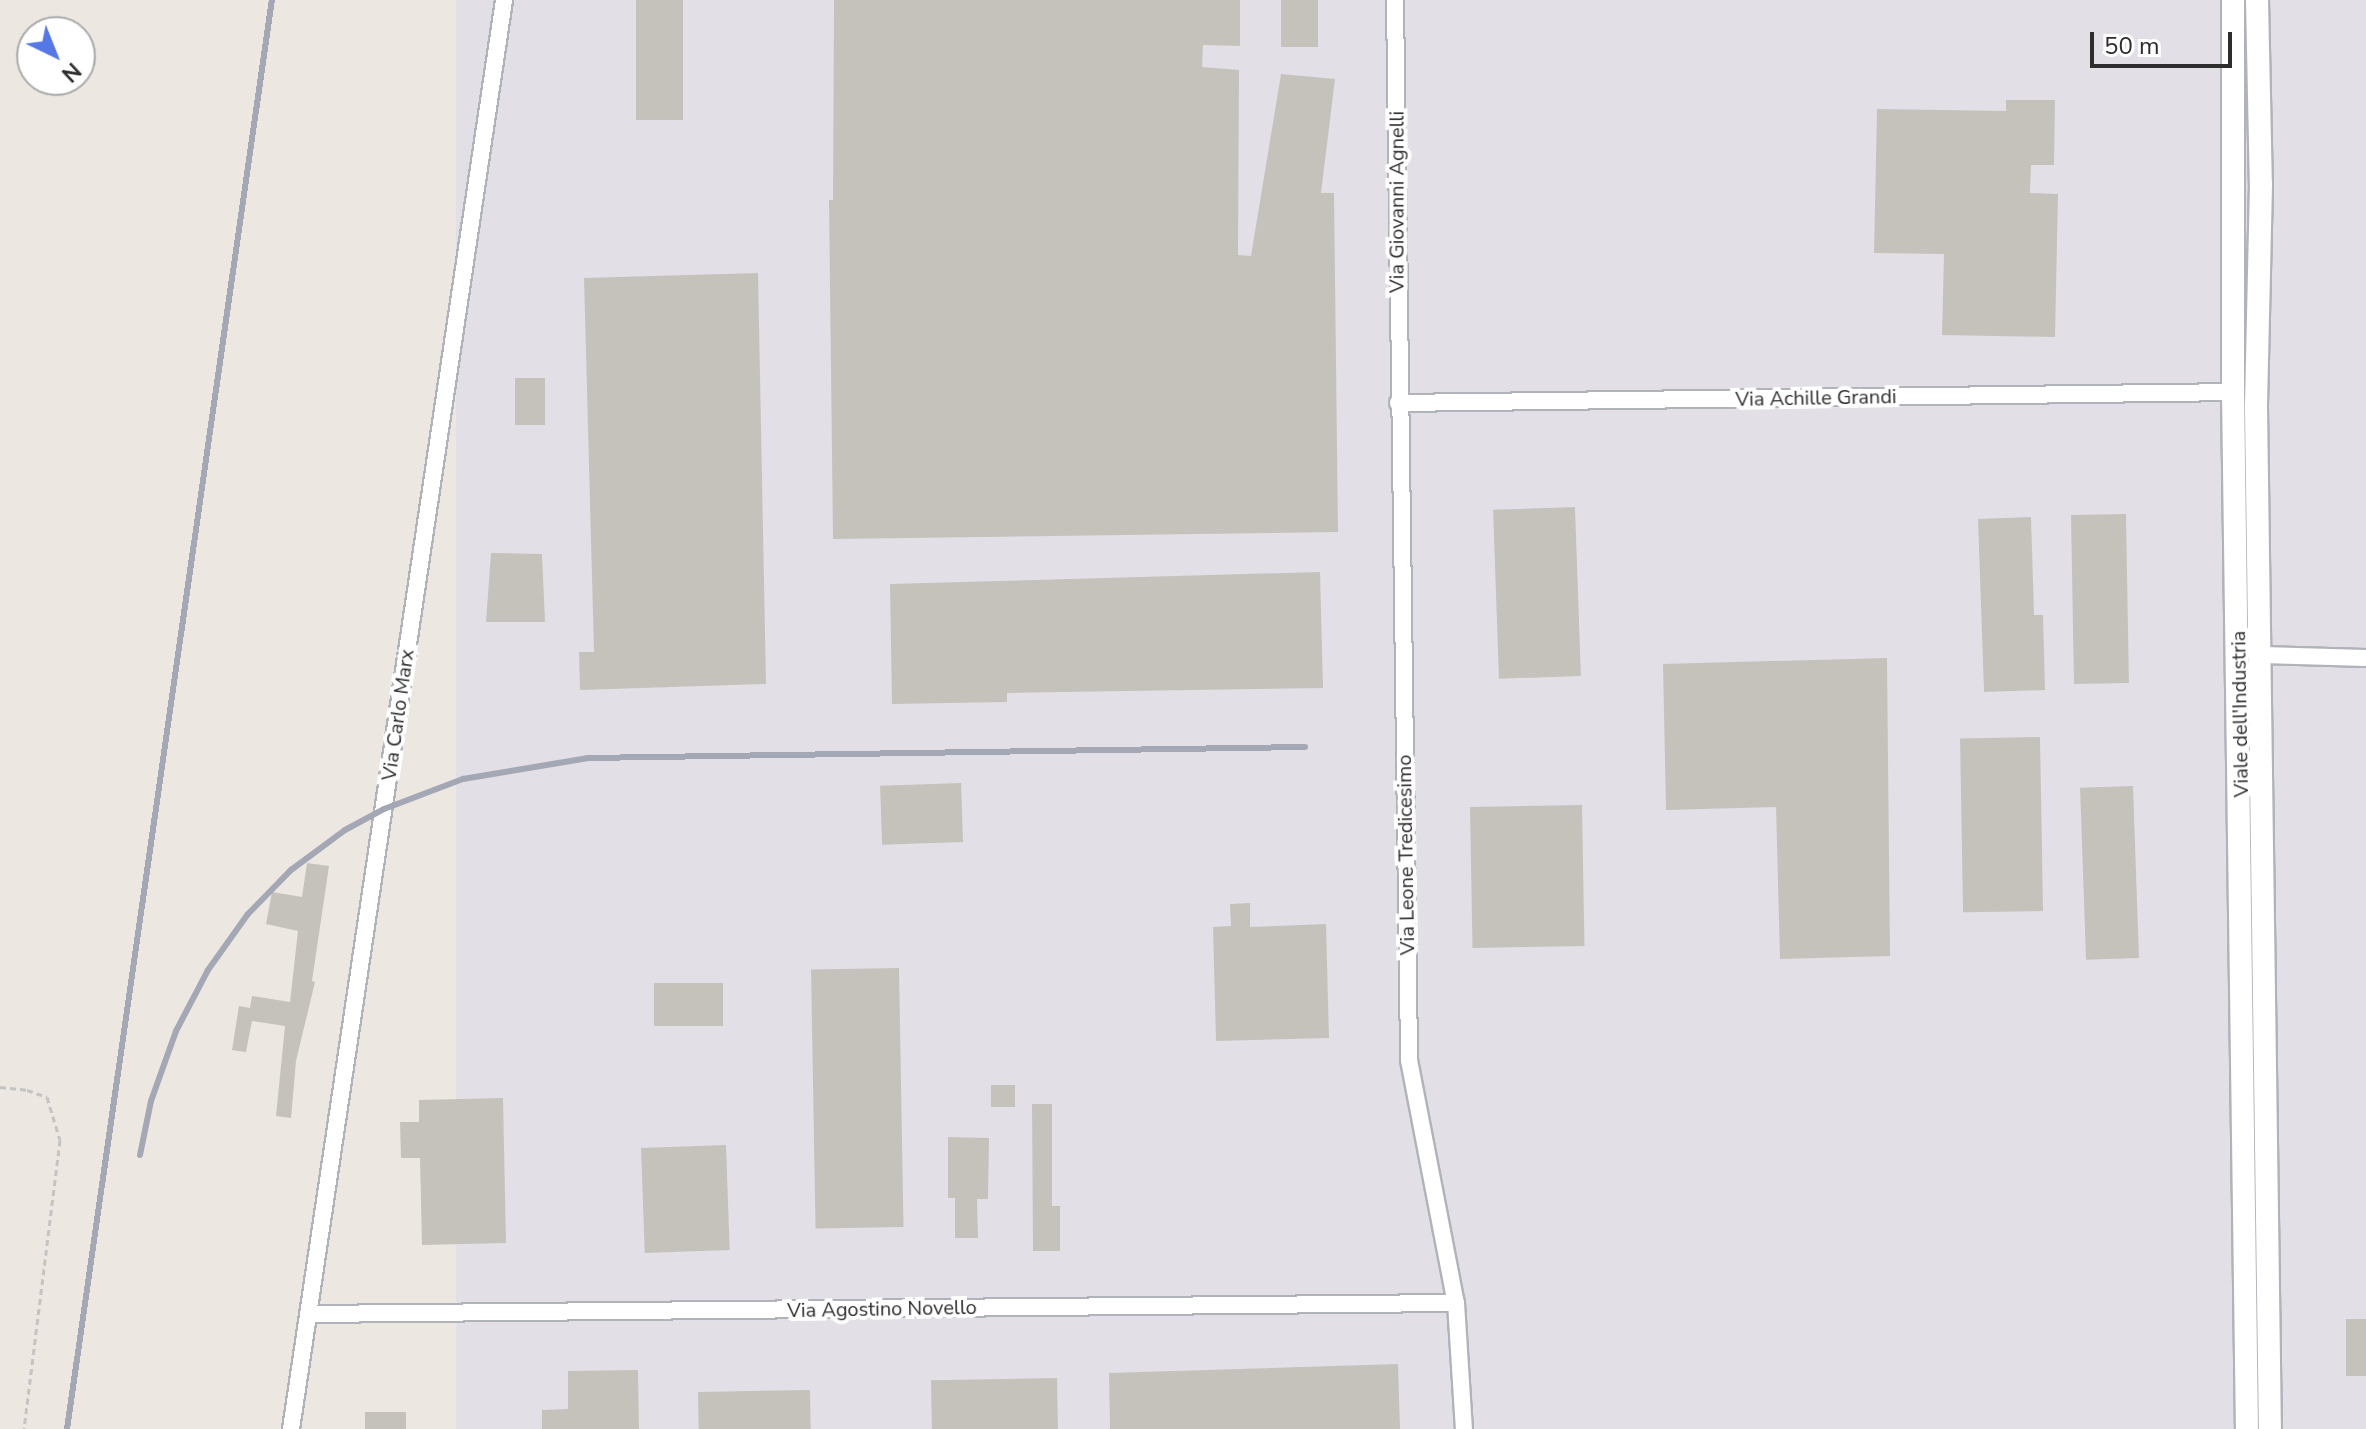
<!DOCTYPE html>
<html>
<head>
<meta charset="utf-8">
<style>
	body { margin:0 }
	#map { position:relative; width:2366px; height:1429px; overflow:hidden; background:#ece7e1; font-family:"Nunito Sans",sans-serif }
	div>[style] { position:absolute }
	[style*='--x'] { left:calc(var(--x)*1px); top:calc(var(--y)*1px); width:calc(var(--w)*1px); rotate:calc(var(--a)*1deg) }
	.industrial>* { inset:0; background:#e2e0e6; transform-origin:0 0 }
	.building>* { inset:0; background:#c5c2bc; transform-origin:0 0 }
	.path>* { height:3px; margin-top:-1.5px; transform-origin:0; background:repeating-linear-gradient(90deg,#c4c4c4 0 6px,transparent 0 10px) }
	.roads { filter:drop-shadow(2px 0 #b1b3bb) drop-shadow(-2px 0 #b1b3bb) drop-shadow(0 2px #b1b3bb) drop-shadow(0 -2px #b1b3bb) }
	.street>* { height:16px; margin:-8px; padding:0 8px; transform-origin:8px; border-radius:8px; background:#fff }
	.secondary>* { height:22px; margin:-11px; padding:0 11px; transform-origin:11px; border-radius:11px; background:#fff }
	.rail>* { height:6px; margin:-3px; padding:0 3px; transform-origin:3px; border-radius:3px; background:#a4a7b4 }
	span { translate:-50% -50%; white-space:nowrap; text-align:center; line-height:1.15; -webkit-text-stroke:8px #fff; paint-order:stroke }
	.street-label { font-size:20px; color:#2d2d2d }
	.north { position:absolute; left:16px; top:16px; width:80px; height:80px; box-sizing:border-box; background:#fff; border:2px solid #ababab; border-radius:50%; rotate:137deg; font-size:22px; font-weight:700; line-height:32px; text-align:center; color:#2d2d2d }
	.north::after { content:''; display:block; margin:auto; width:28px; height:36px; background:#5578e6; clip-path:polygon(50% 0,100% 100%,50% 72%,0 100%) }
	.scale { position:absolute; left:2090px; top:32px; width:142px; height:36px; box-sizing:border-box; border:4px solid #2d2d2d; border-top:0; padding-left:10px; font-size:24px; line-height:28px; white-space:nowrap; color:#2d2d2d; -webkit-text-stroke:6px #fff; paint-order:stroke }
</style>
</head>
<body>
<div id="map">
	<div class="industrial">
		<div style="left:456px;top:0;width:1910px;height:1452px"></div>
	</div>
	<div class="building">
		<div style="left:636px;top:0;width:47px;height:120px"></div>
		<div style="clip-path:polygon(834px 0,1240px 0,1240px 46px,1203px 45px,1202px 67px,1239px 70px,1238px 255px,1251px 256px,1281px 74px,1335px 79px,1321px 193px,1334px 193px,1338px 532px,833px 539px,829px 200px,833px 200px)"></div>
		<div style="left:1281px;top:0;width:37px;height:47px"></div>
		<div style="clip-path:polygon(2006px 100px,2055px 100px,2054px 165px,2031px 165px,2030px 193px,2058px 194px,2055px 337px,1942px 335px,1944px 254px,1874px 253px,1877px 109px,2006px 111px)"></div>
		<div style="clip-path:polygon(758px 273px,766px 684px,580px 690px,579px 652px,594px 652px,584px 278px)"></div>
		<div style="left:515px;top:378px;width:30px;height:47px"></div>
		<div style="left:1575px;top:507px;width:169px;height:82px;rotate:88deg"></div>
		<div style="left:2126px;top:514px;width:169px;height:55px;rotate:89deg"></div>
		<div style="clip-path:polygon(2031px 517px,2034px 615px,2043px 615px,2045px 690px,1984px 692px,1978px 519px)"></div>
		<div style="clip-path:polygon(491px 553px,542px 554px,545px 622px,486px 622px)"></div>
		<div style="clip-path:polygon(1320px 572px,1323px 688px,1007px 693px,1007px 702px,892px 704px,890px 584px)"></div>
		<div style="clip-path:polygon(1887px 658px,1890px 956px,1780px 959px,1776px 807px,1666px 810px,1663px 664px)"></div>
		<div style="left:2040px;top:737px;width:174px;height:80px;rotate:89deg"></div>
		<div style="left:961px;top:783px;width:59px;height:81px;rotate:88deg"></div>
		<div style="left:2133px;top:786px;width:172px;height:53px;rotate:88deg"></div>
		<div style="left:1582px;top:805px;width:141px;height:112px;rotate:89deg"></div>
		<div style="clip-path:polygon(307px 863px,329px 866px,312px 981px,315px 982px,296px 1061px,291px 1118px,276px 1116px,285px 1026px,252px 1021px,246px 1052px,232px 1050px,239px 1006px,250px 1008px,252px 996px,290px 1002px,298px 931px,266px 924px,272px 892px,302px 897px)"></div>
		<div style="clip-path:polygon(1250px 903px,1250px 927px,1326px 924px,1329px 1038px,1216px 1041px,1213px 927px,1231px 926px,1230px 904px)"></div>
		<div style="left:899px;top:968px;width:259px;height:88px;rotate:89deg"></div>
		<div style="left:654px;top:983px;width:69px;height:43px"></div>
		<div style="left:991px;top:1085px;width:24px;height:22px"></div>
		<div style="clip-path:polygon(503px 1098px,506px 1243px,422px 1245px,420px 1158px,401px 1158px,400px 1122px,419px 1122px,419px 1100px)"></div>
		<div style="clip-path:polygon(1032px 1104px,1052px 1104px,1052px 1206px,1060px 1206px,1060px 1251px,1033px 1251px)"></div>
		<div style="clip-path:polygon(948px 1137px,989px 1138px,988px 1199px,977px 1199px,978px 1238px,955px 1238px,955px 1198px,948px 1198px)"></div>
		<div style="left:726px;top:1145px;width:105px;height:85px;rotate:88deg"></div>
		<div style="left:2346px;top:1319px;width:20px;height:57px"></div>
		<div style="clip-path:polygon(1398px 1364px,1400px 1429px,1110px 1429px,1109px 1373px)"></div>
		<div style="clip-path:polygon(638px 1370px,639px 1429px,542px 1429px,542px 1410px,568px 1409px,568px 1371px)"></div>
		<div style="left:1057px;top:1378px;width:51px;height:126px;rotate:89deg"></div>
		<div style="left:810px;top:1390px;width:39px;height:112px;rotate:89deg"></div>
		<div style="left:406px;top:1412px;width:17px;height:41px;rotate:90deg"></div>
	</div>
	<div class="path">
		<div style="--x:0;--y:1087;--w:27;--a:6"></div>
		<div style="--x:27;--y:1090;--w:21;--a:19"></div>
		<div style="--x:47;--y:1097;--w:45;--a:73.2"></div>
		<div style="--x:60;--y:1140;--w:291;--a:97.1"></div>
	</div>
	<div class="roads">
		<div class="street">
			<div style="--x:1395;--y:0;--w:1060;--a:89.24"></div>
			<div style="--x:1409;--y:1060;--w:248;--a:79.1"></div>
			<div style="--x:1456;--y:1303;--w:126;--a:86.4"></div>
			<div style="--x:1398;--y:403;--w:835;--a:-0.75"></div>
			<div style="--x:2262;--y:655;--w:104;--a:1.7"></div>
			<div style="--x:308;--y:1314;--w:1148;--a:-0.55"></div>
			<div style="--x:291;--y:1429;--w:1445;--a:-81.52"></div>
		</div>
		<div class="secondary">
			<div style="--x:2233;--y:0;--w:392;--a:90"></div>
			<div style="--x:2233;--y:392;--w:1037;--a:89.23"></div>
			<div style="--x:2257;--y:0;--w:184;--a:88.8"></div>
			<div style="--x:2261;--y:184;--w:223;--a:91.3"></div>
			<div style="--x:2256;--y:407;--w:1022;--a:89.22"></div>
		</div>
	</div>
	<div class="rail">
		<div style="--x:140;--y:1155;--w:55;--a:-78.5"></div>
		<div style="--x:151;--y:1101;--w:74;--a:-70.3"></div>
		<div style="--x:176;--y:1031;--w:69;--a:-62.3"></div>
		<div style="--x:208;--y:970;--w:69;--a:-54.5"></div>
		<div style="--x:248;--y:914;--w:62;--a:-45.7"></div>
		<div style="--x:291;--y:870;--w:67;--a:-36.5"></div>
		<div style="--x:345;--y:830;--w:44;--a:-28.3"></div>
		<div style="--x:384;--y:809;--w:85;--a:-20.8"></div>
		<div style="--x:463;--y:779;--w:127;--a:-9.5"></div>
		<div style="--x:588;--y:758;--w:717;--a:-0.88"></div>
		<div style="--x:67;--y:1429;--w:1444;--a:-81.84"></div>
	</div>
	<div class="street-label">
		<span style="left:1397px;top:202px;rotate:-90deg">Via Giovanni Agnelli</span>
		<span style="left:1816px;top:398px;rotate:-1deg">Via Achille Grandi</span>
		<span style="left:2240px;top:714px;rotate:-91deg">Viale dell'Industria</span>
		<span style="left:398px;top:715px;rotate:-82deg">Via Carlo Marx</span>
		<span style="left:1406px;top:855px;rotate:-91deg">Via Leone Tredicesimo</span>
		<span style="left:882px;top:1309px;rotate:-1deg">Via Agostino Novello</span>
	</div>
	<div class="north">N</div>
	<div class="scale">50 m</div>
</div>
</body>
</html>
